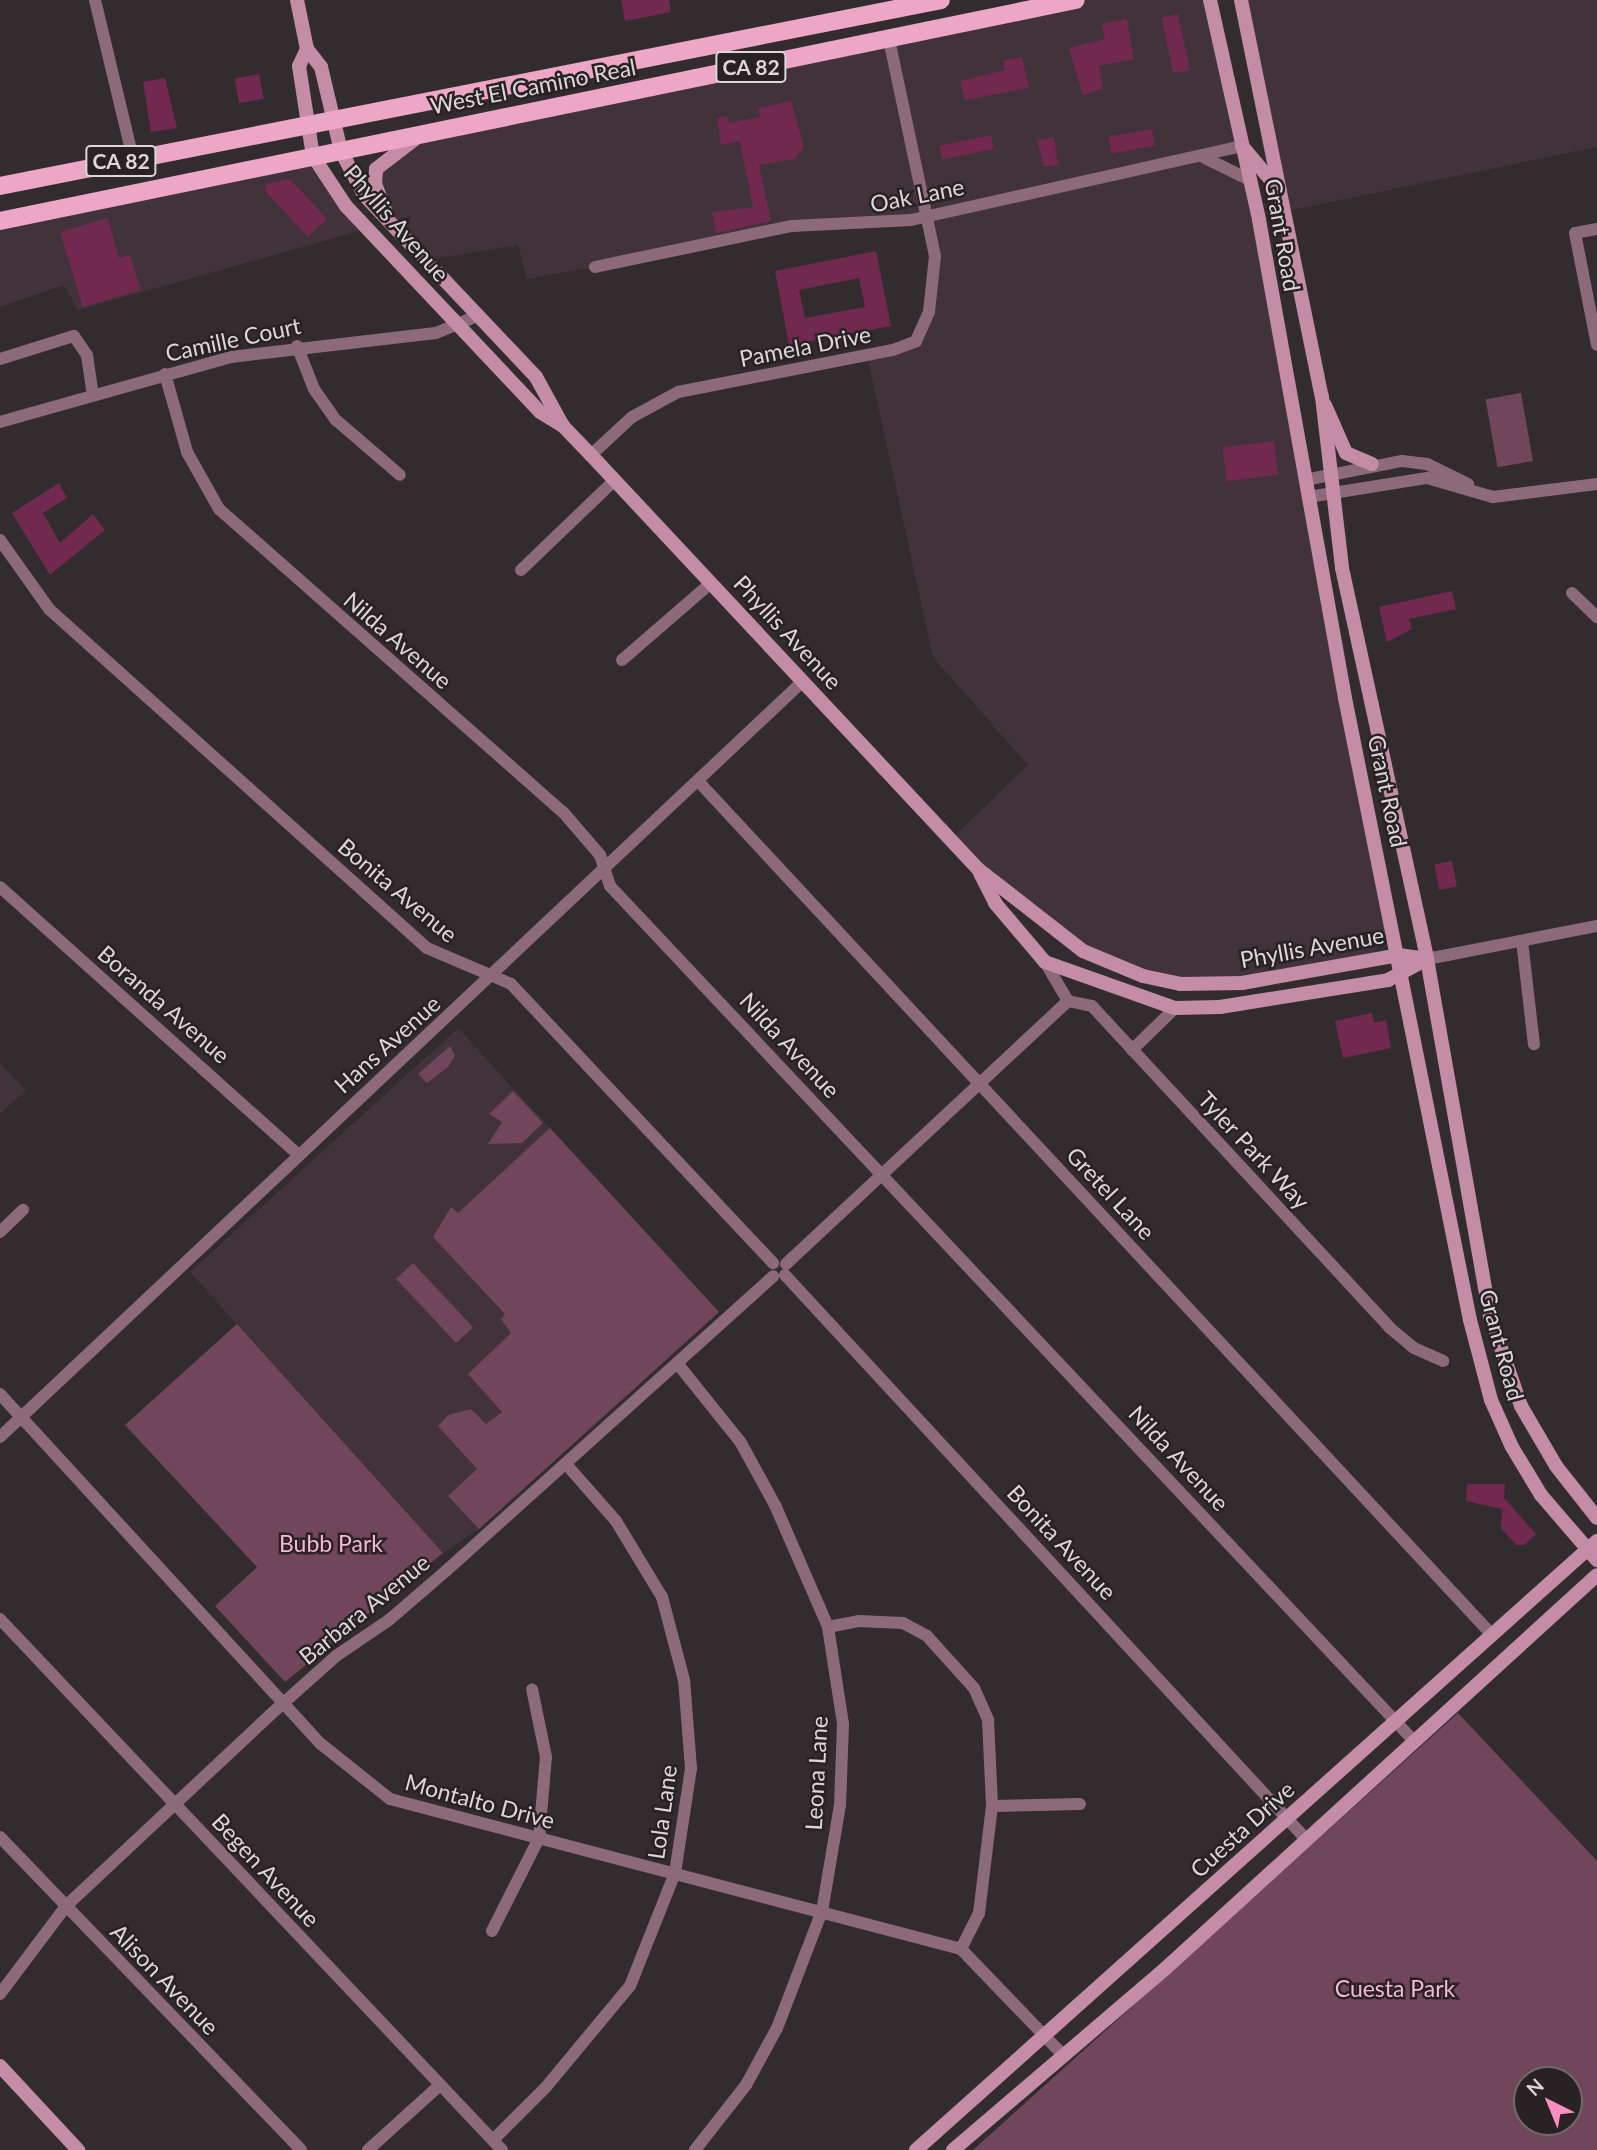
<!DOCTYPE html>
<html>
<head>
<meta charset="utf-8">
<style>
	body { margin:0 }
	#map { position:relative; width:1597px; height:2150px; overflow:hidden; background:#332c2f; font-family:Lato,sans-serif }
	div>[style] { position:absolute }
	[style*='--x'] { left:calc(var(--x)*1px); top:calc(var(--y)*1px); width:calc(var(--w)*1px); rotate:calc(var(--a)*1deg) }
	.built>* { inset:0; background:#413339 }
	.green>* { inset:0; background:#72465a; transform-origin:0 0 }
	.building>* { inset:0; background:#71294f; transform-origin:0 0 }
	.street>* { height:12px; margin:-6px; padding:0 6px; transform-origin:6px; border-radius:6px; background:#8d6a7a }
	.secondary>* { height:14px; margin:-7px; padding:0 7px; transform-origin:7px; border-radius:7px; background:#c48ca5 }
	.primary>* { height:18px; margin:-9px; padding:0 9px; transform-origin:9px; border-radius:9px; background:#eda6c6 }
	span { translate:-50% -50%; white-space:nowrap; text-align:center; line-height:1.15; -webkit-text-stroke:5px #292225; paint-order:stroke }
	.shield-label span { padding:2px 5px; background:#292225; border:2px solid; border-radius:5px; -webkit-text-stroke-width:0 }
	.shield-label { font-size:21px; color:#dcd7d9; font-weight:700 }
	.street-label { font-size:23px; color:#dcd7d9 }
	.park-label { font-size:23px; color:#f7b6d3 }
	.north { position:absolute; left:1513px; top:2066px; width:70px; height:70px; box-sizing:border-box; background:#292225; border:2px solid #716a6d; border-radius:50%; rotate:317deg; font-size:19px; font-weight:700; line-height:28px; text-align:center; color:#dcd7d9 }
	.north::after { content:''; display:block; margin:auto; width:24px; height:32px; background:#fb8fc4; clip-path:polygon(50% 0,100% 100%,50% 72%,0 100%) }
</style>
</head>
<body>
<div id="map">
	<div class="built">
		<div style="clip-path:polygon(1076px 0,1210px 0,1242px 146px,1206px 158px,1250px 180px,1391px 927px,1367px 963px,1203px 985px,1109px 963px,951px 839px,1028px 765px,933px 657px,867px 355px,916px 341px,934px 270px,929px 214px,823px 224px,527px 279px,518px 245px,426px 260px,392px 226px,376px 169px,425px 133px)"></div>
		<div style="clip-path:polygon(1241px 0,1597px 0,1597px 147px,1287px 211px)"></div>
		<div style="clip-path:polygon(313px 156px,367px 229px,78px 310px,64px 285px,0 307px,0 221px)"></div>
		<div style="clip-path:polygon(458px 1028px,719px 1312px,479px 1529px,443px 1553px,190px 1272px)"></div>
		<div style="clip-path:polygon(0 1063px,26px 1090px,0 1114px)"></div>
	</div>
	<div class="green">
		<div style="left:1521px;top:393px;width:69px;height:36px;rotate:80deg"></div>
		<div style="clip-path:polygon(450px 1046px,455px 1056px,448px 1067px,427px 1083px,418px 1074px)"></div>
		<div style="clip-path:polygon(513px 1091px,543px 1123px,522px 1143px,488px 1144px,502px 1122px,489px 1114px)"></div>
		<div style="clip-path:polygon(550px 1128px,719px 1312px,479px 1529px,448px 1496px,477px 1469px,438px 1426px,448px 1415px,471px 1409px,486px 1424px,502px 1412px,468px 1374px,511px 1333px,501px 1319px,505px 1314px,433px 1237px,451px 1207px,458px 1213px)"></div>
		<div style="left:413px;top:1263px;width:88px;height:23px;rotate:47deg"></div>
		<div style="clip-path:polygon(237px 1324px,443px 1553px,285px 1682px,215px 1606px,257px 1567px,125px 1425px)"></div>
		<div style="clip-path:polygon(evenodd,1458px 1713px,1597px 1861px,1597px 2150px,973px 2150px,1458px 1713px,1527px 2080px,1569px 2080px,1569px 2122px,1527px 2122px,1527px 2080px)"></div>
	</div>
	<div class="building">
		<div style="clip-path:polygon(621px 0,669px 0,671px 12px,625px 21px)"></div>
		<div style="left:1178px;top:14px;width:57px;height:17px;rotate:78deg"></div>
		<div style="clip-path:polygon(1127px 19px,1134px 59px,1099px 66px,1103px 88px,1083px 96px,1069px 48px,1105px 39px,1102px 24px)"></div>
		<div style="clip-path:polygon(1022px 57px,1029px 88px,965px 100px,960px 81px,1005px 70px,1003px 61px)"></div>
		<div style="left:259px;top:74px;width:25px;height:25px;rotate:79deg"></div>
		<div style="clip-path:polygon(165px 78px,177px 128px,151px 132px,143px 82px)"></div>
		<div style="clip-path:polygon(791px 101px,804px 147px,795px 159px,759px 165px,771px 221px,716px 233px,712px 212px,753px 207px,740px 141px,721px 145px,717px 118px,728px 116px,729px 123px,760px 117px,758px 108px)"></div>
		<div style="left:1152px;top:129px;width:17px;height:44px;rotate:80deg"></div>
		<div style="left:991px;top:135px;width:14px;height:53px;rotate:78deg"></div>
		<div style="clip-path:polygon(1054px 137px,1058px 165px,1044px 167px,1037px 140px)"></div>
		<div style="clip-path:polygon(290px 179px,327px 219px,308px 237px,267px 193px,265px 184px)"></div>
		<div style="clip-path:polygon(108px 218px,119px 258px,130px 255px,141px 290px,83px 307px,60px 232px)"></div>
		<div style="clip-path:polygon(evenodd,876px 251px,891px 326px,789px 345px,775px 271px,876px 251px,859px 278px,865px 307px,805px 318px,799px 290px,859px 278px)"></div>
		<div style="left:1274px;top:441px;width:34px;height:52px;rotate:83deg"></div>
		<div style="clip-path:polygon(59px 483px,67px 498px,43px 513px,60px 543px,93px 514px,105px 530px,50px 575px,12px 513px)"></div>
		<div style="clip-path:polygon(1452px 591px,1456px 609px,1409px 619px,1412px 629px,1387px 642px,1379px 607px)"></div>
		<div style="left:1452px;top:861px;width:26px;height:18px;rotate:79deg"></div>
		<div style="clip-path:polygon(1372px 1013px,1374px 1023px,1386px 1020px,1391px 1048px,1343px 1058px,1335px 1021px)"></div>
		<div style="clip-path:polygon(1467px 1484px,1505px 1484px,1504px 1498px,1536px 1534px,1524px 1545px,1516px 1545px,1501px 1528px,1502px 1509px,1466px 1501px)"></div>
	</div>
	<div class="street">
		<div style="--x:95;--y:0;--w:163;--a:76.5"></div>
		<div style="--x:1205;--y:158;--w:50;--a:26.1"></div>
		<div style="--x:1597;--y:229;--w:22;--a:170"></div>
		<div style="--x:1575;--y:233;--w:114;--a:78.9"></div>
		<div style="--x:595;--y:267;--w:201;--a:-11.8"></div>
		<div style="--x:792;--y:226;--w:119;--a:-2.9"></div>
		<div style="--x:911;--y:220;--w:339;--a:-12.6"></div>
		<div style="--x:297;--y:346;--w:46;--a:68.4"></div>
		<div style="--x:314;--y:389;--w:38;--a:55"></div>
		<div style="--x:336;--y:420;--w:84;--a:40.7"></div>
		<div style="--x:0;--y:359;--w:77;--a:-17.3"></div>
		<div style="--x:74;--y:336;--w:23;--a:56"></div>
		<div style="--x:87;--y:355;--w:41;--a:81.7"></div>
		<div style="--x:165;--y:374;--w:81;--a:74.2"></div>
		<div style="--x:187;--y:452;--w:65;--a:60.7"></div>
		<div style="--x:219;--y:509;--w:458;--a:41.4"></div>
		<div style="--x:563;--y:812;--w:57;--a:49.3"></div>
		<div style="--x:600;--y:855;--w:33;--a:72"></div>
		<div style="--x:610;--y:886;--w:1174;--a:46.76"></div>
		<div style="--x:0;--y:422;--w:240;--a:-15.7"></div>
		<div style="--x:231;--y:357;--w:206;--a:-6.7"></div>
		<div style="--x:436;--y:333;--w:44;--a:-22.5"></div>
		<div style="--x:591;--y:455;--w:56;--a:-42.8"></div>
		<div style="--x:632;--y:417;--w:52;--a:-28.5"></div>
		<div style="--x:678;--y:392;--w:219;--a:-11.1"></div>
		<div style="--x:893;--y:350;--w:25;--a:-21"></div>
		<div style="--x:916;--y:341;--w:32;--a:-66"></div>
		<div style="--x:929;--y:312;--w:56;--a:-83.9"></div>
		<div style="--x:935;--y:256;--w:222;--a:-102"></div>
		<div style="--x:1305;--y:480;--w:99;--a:-11.1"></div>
		<div style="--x:1402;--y:461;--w:25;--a:7"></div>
		<div style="--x:1427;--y:464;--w:46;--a:26"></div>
		<div style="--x:1308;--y:497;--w:121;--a:-9.1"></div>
		<div style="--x:1427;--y:478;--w:69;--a:16.1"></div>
		<div style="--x:1493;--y:497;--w:105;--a:-7.1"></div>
		<div style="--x:0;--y:540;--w:85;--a:54.6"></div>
		<div style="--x:49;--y:609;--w:508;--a:41.89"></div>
		<div style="--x:427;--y:948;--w:91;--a:23.2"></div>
		<div style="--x:511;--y:984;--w:383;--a:46.8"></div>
		<div style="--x:521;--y:570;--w:130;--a:-43.8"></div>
		<div style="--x:1572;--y:593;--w:35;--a:44"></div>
		<div style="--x:622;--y:660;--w:118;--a:-40.9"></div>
		<div style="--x:698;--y:781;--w:1167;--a:47.08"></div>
		<div style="--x:0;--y:887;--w:400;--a:41.9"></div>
		<div style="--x:1522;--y:941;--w:104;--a:83.4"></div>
		<div style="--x:1427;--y:959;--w:173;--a:-11"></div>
		<div style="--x:1045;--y:962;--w:45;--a:59.5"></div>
		<div style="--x:1068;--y:1001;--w:25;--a:12"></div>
		<div style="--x:1092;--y:1006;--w:439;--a:47.2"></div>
		<div style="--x:1390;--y:1328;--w:31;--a:40"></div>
		<div style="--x:1414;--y:1348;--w:32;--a:24"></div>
		<div style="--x:1132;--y:1050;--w:60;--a:-44.3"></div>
		<div style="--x:0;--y:1232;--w:32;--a:-44"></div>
		<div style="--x:786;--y:1264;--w:386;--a:-43"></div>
		<div style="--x:785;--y:1275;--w:769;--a:47.27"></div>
		<div style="--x:677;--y:1363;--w:102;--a:51.3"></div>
		<div style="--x:741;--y:1443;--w:71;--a:61.3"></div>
		<div style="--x:775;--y:1505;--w:133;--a:66.5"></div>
		<div style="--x:828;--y:1627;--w:98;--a:81.2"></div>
		<div style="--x:843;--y:1724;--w:81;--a:92.1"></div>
		<div style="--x:840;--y:1805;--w:108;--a:99.6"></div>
		<div style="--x:822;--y:1911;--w:125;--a:111"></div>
		<div style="--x:777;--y:2028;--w:65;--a:118.5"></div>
		<div style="--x:746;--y:2085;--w:83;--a:128.1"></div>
		<div style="--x:0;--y:1394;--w:475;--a:47.5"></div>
		<div style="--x:321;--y:1744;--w:88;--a:38.6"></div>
		<div style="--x:390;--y:1799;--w:590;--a:14.72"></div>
		<div style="--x:961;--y:1949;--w:149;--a:46.1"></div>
		<div style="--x:0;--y:1437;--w:1103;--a:-43.27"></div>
		<div style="--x:0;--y:1619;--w:731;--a:46.61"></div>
		<div style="--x:828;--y:1627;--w:31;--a:-11"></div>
		<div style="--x:858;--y:1621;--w:45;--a:2.5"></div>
		<div style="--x:903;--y:1623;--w:27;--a:28"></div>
		<div style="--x:927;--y:1636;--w:70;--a:47.9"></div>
		<div style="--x:974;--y:1688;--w:35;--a:66"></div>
		<div style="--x:988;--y:1720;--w:86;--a:87.3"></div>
		<div style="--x:992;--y:1806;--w:108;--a:96.9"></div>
		<div style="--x:979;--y:1913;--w:40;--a:116.6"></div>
		<div style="--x:992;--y:1806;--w:88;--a:-1.3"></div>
		<div style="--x:0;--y:1837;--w:434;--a:46.1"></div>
		<div style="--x:492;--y:1931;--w:104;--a:-63.2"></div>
		<div style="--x:539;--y:1838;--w:81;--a:-85.1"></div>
		<div style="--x:546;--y:1757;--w:69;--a:-101.6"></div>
		<div style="--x:0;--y:1994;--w:110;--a:-53.1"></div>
		<div style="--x:66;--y:1906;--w:279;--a:-43.1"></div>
		<div style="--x:270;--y:1715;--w:89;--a:-41.8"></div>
		<div style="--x:336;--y:1656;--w:64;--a:-34.2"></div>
		<div style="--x:389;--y:1620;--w:77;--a:-40.8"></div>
		<div style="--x:447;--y:1570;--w:439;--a:-42"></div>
		<div style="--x:493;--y:2140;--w:75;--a:-45"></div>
		<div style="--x:546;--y:2087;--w:131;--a:-50.3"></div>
		<div style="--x:630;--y:1986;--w:122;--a:-68.3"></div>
		<div style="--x:675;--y:1873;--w:106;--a:-81.3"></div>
		<div style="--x:691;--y:1768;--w:88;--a:-94.5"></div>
		<div style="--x:684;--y:1680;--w:86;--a:-104.8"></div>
		<div style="--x:662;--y:1597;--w:89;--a:-121.2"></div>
		<div style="--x:616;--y:1521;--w:76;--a:-131.3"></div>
		<div style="--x:368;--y:2150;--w:97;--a:-42.1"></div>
	</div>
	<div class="secondary">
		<div style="--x:297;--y:0;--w:50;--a:78.5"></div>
		<div style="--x:307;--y:49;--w:19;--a:115"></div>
		<div style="--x:299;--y:66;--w:91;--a:81.2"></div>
		<div style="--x:313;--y:156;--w:60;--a:56.6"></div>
		<div style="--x:346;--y:206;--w:283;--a:46.7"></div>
		<div style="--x:540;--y:412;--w:27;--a:31"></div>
		<div style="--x:563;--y:426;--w:40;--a:46"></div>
		<div style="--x:591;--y:455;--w:567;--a:46.93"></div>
		<div style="--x:978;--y:869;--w:133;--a:38"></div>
		<div style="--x:1083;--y:951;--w:65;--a:22.6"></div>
		<div style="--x:1143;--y:976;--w:38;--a:12"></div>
		<div style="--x:1180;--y:984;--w:62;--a:-0.9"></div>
		<div style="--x:1242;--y:983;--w:159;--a:-10.1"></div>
		<div style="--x:1399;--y:955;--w:28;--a:8"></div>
		<div style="--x:1210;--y:0;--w:225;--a:77.4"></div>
		<div style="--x:1259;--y:220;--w:486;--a:79.8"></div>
		<div style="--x:1345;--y:698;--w:634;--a:78.64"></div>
		<div style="--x:1470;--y:1320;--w:83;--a:75.3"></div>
		<div style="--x:1491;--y:1400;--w:51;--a:65.9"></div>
		<div style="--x:1512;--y:1447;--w:56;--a:58.9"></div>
		<div style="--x:1541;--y:1495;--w:86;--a:49.3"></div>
		<div style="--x:1241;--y:0;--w:405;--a:78.5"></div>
		<div style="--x:1322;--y:397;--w:172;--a:83.3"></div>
		<div style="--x:1342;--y:568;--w:400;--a:77.7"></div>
		<div style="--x:1427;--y:959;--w:363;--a:80"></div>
		<div style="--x:1490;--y:1316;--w:95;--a:71"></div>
		<div style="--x:1521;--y:1406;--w:69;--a:59.7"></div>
		<div style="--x:1556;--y:1466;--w:66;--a:51.7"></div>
		<div style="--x:307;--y:49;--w:23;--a:52"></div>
		<div style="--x:321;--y:67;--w:86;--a:76.6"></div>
		<div style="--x:341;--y:151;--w:50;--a:62.4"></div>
		<div style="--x:364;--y:195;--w:250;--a:46.6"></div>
		<div style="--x:536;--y:377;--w:56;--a:61.1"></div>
		<div style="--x:1242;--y:146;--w:59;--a:49.8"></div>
		<div style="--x:387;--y:215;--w:33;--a:-111"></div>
		<div style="--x:375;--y:184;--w:15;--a:-86"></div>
		<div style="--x:376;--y:169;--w:49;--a:-37.6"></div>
		<div style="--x:1325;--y:405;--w:52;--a:66.4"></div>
		<div style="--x:1346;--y:453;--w:28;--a:23"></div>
		<div style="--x:980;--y:873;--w:34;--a:63"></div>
		<div style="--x:995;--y:903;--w:77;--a:49.7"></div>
		<div style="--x:1045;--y:962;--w:138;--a:19.5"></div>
		<div style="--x:1175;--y:1008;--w:45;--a:-1.3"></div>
		<div style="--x:1220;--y:1007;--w:170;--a:-9.1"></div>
		<div style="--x:1388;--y:980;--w:44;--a:-28.3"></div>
		<div style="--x:0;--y:2066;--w:115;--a:47.1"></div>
		<div style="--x:916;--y:2150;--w:914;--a:-41.81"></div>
		<div style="--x:953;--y:2150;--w:280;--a:-40.5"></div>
		<div style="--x:1166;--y:1968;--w:583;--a:-42.36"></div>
	</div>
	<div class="primary">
		<div style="--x:0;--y:186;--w:959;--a:-11.18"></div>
		<div style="--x:0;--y:221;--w:1098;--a:-11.61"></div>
	</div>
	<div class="shield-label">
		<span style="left:751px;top:67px">CA 82</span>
		<span style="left:121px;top:161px">CA 82</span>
	</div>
	<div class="street-label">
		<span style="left:533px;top:86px;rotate:-11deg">West El Camino Real</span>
		<span style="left:917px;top:195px;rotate:-11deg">Oak Lane</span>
		<span style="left:397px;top:223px;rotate:49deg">Phyllis Avenue</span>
		<span style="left:1283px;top:235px;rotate:80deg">Grant Road</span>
		<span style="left:233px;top:339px;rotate:-12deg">Camille Court</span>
		<span style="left:805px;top:346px;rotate:-11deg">Pamela Drive</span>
		<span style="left:788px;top:632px;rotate:47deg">Phyllis Avenue</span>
		<span style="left:398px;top:640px;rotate:41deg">Nilda Avenue</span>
		<span style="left:1388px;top:791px;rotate:78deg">Grant Road</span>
		<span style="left:398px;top:890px;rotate:40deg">Bonita Avenue</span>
		<span style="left:1312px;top:947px;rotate:-10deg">Phyllis Avenue</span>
		<span style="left:164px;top:1004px;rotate:41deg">Boranda Avenue</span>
		<span style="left:387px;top:1044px;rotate:-42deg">Hans Avenue</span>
		<span style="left:790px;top:1045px;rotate:47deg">Nilda Avenue</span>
		<span style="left:1254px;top:1150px;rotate:47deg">Tyler Park Way</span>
		<span style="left:1111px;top:1193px;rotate:47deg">Gretel Lane</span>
		<span style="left:1502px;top:1345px;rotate:75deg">Grant Road</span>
		<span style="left:1179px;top:1458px;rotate:47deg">Nilda Avenue</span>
		<span style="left:1062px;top:1542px;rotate:47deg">Bonita Avenue</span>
		<span style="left:364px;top:1609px;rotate:-39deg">Barbara Avenue</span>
		<span style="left:816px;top:1773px;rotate:-87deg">Leona Lane</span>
		<span style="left:480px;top:1801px;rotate:15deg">Montalto Drive</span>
		<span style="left:662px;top:1812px;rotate:-82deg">Lola Lane</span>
		<span style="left:1242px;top:1829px;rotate:-42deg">Cuesta Drive</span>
		<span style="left:266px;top:1870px;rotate:47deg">Begen Avenue</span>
		<span style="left:165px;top:1979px;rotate:46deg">Alison Avenue</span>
	</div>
	<div class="park-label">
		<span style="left:331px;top:1543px">Bubb Park</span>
		<span style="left:1395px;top:1988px">Cuesta Park</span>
	</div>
	<div class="north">N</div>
</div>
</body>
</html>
